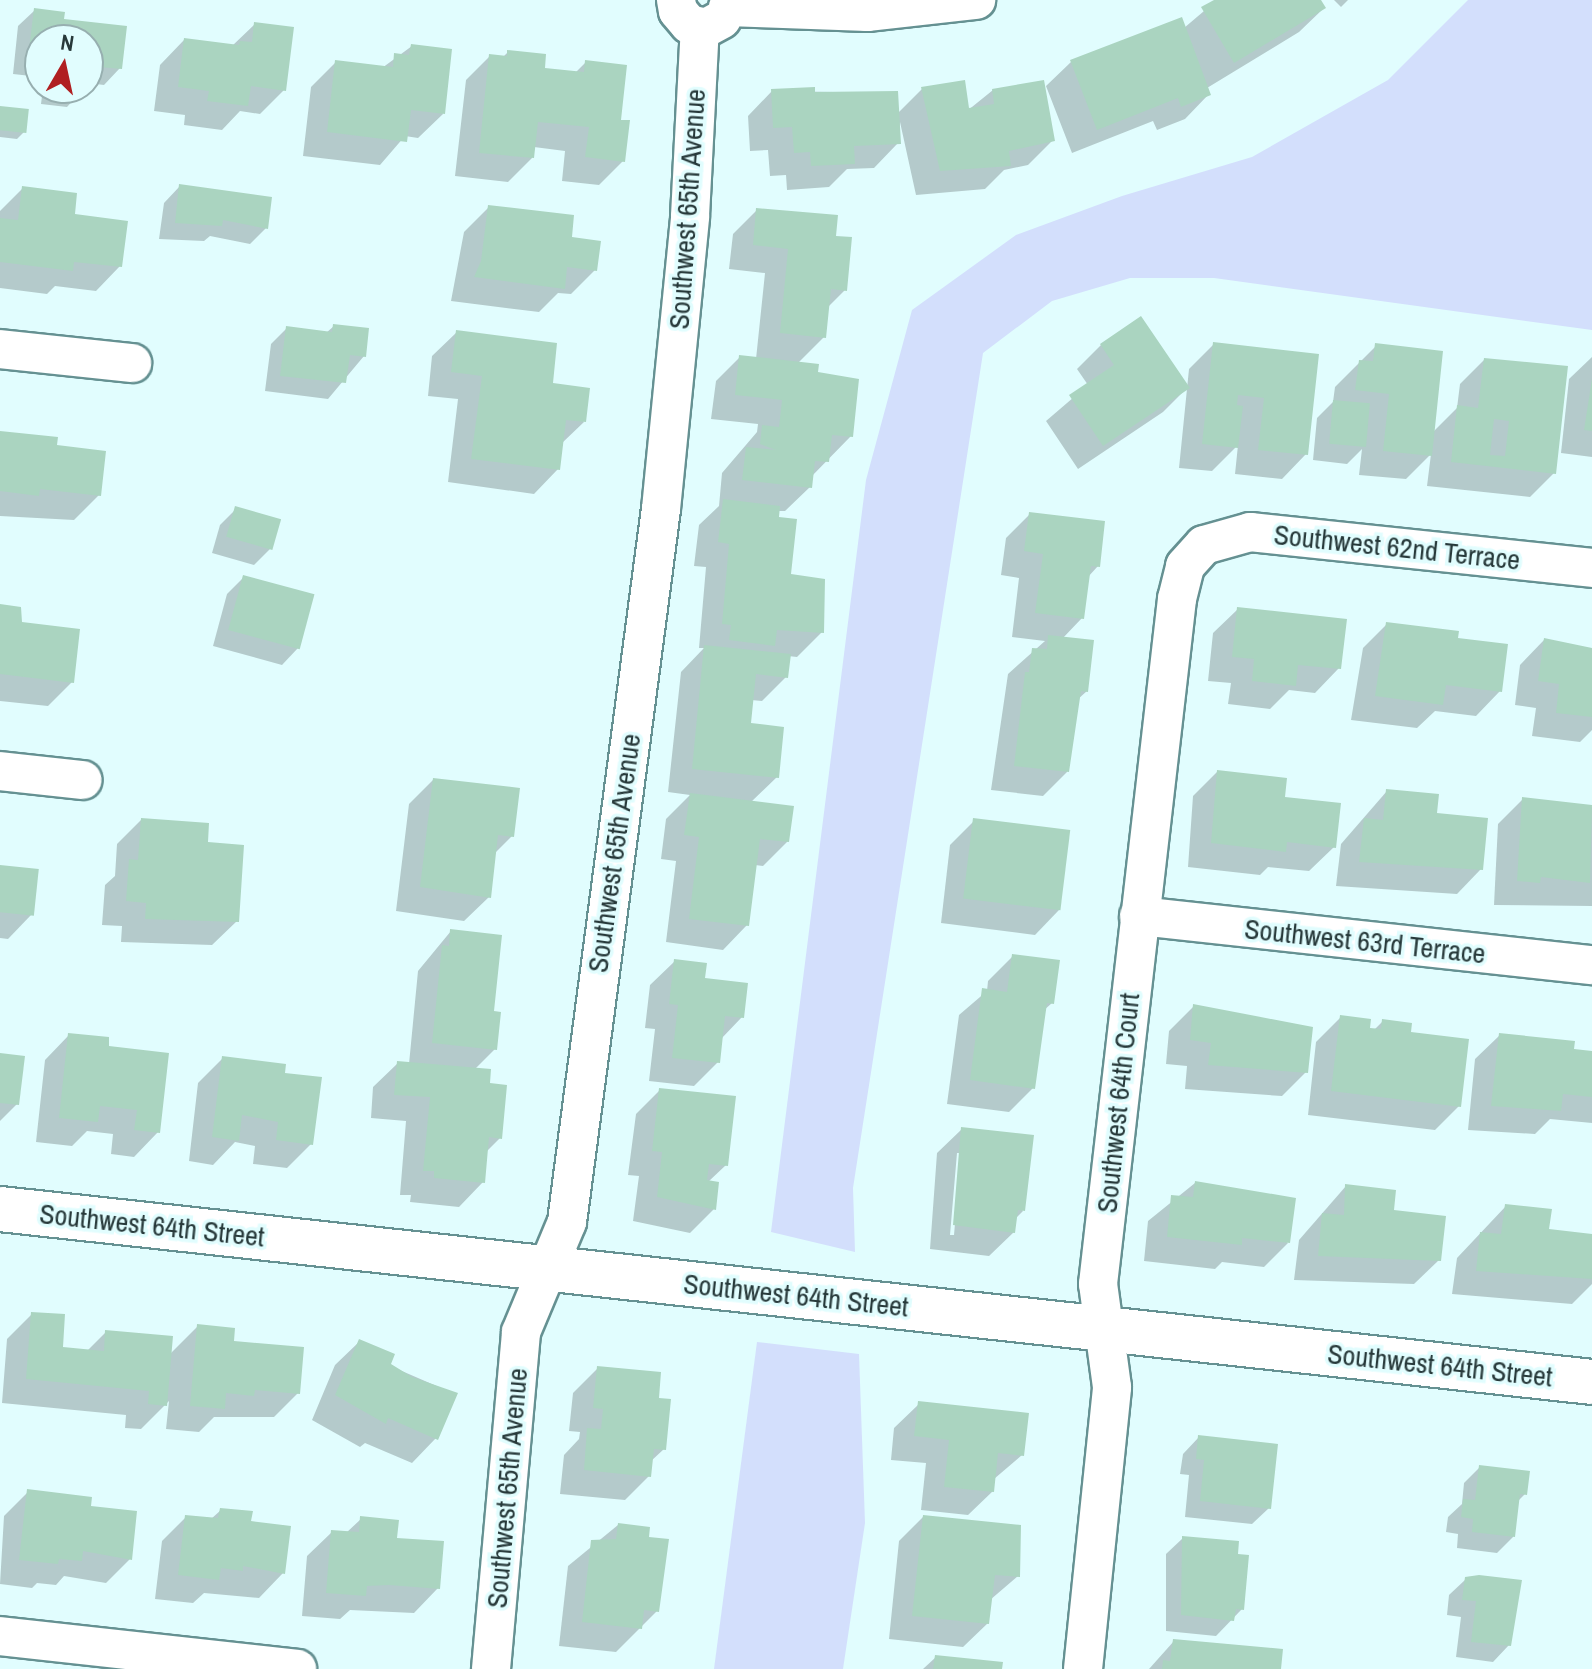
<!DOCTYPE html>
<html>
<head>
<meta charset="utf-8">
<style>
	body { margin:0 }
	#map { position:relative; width:1592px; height:1669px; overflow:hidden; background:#e1fdfe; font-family:"Archivo Narrow",sans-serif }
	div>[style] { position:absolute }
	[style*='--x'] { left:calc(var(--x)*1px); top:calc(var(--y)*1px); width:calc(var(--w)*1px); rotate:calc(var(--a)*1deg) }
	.water>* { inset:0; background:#d3dffc }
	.shadow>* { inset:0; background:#0003 }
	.building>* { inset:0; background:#aad4c0; transform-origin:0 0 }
	.roads { filter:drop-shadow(2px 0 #659192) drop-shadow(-2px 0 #659192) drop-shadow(0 2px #659192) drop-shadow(0 -2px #659192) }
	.minor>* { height:38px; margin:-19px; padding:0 19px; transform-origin:19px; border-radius:19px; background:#fff }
	.tertiary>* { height:44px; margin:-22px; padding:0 22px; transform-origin:22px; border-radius:22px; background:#fff }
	span { translate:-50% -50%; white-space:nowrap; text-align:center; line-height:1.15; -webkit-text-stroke:7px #e1fdfe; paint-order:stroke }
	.street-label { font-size:28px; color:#27393a }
	.north { position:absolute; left:24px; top:24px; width:80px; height:80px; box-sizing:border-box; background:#e1fdfe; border:2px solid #97afb0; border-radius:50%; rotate:9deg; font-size:22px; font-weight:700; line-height:32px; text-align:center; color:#27393a }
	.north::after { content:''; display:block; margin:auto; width:28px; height:36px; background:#b01f21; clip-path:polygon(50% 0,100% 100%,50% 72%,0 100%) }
</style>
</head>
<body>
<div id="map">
	<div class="water">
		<div style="clip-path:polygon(1468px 0,1592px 0,1592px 330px,1214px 278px,1130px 278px,1052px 301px,983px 353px,853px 1188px,855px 1252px,771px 1232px,866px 480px,912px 310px,1016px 235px,1122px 196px,1252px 157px,1388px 80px)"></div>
		<div style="clip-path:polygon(757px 1342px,859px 1354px,865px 1523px,843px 1669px,714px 1669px)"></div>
	</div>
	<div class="shadow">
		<div style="clip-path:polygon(1217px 0,1319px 0,1324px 8px,1299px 32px,1207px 88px,1209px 94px,1185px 119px,1157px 130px,1153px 121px,1072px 153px,1046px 86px,1071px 62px,1184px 28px)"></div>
		<div style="clip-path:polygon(1334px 0,1348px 0,1341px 7px)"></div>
		<div style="clip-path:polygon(35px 10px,62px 20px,125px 27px,120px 68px,104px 85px,88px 83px,88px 40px,40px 40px,40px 77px,13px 74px,18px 26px)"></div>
		<div style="clip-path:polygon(255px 24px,284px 90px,260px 114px,240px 111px,222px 130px,184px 125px,185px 115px,154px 111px,160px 65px,184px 40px,232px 46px)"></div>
		<div style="clip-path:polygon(412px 46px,443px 114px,418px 138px,405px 136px,380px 165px,303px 156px,311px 87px,336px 62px,382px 68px)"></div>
		<div style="clip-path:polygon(508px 52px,542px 70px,575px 73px,586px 62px,619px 121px,623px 161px,599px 185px,562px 181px,565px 151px,534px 147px,532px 158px,508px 182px,455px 176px,466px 80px,490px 56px,502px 58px)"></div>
		<div style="clip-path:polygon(43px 88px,84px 88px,67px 107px,41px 104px)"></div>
		<div style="clip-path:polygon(922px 89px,967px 111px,993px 90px,1053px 140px,1028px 165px,1004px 170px,985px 189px,916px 195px,900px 122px,898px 143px,874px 168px,847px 169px,829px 187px,787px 190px,786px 175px,770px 176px,768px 150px,750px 151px,748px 116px,772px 91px,896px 93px,897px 114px)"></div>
		<div style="clip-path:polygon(0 108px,25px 131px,17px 139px,0 137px)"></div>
		<div style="clip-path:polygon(180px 186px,266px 228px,250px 244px,210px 236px,204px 241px,159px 239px,164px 203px)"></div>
		<div style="clip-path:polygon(23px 188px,72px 216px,120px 266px,96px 291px,55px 286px,47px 294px,0 288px,0 211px)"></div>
		<div style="clip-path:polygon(489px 207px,569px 239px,595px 270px,571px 294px,558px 293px,539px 312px,451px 301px,464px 232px)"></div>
		<div style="clip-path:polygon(757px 210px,834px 238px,845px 290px,827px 308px,824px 337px,797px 364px,816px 373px,851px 436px,811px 477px,810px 487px,785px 511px,777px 511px,788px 576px,822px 632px,797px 657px,788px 656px,786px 677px,762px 701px,751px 700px,749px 725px,777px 777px,751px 802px,788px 841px,763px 866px,755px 865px,747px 925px,723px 950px,666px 942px,676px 861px,661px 859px,666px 819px,690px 795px,668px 792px,681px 672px,704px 648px,699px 648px,706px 567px,694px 566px,699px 525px,719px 506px,722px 473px,757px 432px,758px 424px,711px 419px,716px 381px,740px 357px,756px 359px,765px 273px,729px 269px,733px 234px)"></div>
		<div style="clip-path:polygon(334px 326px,364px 356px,328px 399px,265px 391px,271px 344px,287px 328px,326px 333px)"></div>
		<div style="clip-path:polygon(457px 332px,551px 385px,584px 422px,561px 444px,558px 469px,534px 494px,448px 482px,458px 399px,428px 396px,432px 356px)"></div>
		<div style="clip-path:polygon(1214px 344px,1317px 356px,1306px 454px,1282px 479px,1235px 474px,1238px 445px,1212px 471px,1179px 468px,1189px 369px)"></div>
		<div style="clip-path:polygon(1101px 345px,1187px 388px,1163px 412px,1078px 469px,1046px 421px,1088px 385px,1077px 369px)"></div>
		<div style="clip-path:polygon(1376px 346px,1432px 433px,1457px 408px,1460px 384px,1484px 360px,1554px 473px,1530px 497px,1427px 486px,1431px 454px,1406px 479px,1359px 475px,1362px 449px,1347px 464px,1313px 460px,1317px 418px,1333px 402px,1335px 387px)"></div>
		<div style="clip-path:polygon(1592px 357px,1592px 457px,1561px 453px,1569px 379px)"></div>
		<div style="clip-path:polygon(0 433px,54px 446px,99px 495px,74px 520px,0 516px)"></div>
		<div style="clip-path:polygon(236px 509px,270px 549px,254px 565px,212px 553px,220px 525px)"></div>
		<div style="clip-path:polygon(1030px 514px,1098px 566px,1088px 577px,1082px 618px,1062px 639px,1087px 691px,1077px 700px,1067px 772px,1043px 796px,991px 790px,1008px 674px,1045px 641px,1012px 637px,1019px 578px,1001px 575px,1006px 538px)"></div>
		<div style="clip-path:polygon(244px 577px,298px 648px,282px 665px,213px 646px,227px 594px)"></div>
		<div style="clip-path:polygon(0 606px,72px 682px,48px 706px,0 701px)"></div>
		<div style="clip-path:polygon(1238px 609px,1339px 668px,1315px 693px,1289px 690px,1270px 709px,1228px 704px,1231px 683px,1208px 681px,1213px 633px)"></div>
		<div style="clip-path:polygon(1387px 624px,1456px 639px,1500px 691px,1476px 716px,1435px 711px,1417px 728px,1351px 720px,1363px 648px)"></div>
		<div style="clip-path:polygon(1544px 640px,1592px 649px,1592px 730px,1580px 742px,1532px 736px,1536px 708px,1515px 705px,1520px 665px)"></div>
		<div style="clip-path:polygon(1217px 772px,1283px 799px,1334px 847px,1309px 871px,1268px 867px,1260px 875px,1188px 867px,1193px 796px)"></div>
		<div style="clip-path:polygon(433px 780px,512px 836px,494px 854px,489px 897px,464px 921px,396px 911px,409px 804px)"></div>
		<div style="clip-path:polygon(1387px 791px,1481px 869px,1457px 894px,1336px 886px,1341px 844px)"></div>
		<div style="clip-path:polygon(1522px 800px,1592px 807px,1592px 906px,1494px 905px,1498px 824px)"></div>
		<div style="clip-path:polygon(141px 820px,206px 844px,237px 921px,212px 945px,121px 942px,122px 926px,102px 925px,105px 885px,115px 876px,117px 844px)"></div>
		<div style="clip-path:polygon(974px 821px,1059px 910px,1035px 935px,941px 923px,950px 845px)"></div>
		<div style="clip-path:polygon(0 867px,32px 914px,8px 939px,0 938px)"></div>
		<div style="clip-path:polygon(451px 931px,492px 1013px,495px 1049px,474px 1070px,488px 1085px,500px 1138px,486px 1152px,483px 1182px,459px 1207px,410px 1202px,411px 1195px,400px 1195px,406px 1121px,371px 1118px,373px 1087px,398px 1063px,409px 1064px,418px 971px)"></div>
		<div style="clip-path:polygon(1013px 956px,1052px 1003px,1043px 1011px,1033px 1088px,1009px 1112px,947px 1104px,959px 1015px,987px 991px,988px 981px)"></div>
		<div style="clip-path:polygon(675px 961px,742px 1017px,721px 1039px,718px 1062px,694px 1086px,649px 1081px,655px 1029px,645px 1028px,650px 985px)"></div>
		<div style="clip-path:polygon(1194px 1006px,1306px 1072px,1282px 1096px,1185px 1089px,1187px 1066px,1166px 1064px,1169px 1031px)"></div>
		<div style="clip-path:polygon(1341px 1017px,1373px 1031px,1383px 1021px,1408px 1033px,1459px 1106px,1435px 1130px,1308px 1115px,1316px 1042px)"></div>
		<div style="clip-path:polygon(69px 1035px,106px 1048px,158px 1132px,134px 1157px,111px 1154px,113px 1134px,87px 1131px,72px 1146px,36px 1142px,45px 1060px)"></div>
		<div style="clip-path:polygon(1500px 1035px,1592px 1053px,1592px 1123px,1550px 1119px,1535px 1134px,1468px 1130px,1475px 1059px)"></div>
		<div style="clip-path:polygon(0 1056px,17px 1104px,0 1121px)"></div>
		<div style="clip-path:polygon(223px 1058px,283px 1074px,311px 1144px,287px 1168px,253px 1164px,255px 1146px,235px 1142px,213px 1165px,189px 1161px,198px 1083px)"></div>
		<div style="clip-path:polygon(660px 1090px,726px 1165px,708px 1182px,714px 1209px,690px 1233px,633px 1221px,639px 1176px,628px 1175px,636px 1114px)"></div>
		<div style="clip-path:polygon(evenodd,962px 1129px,1023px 1211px,1015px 1219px,1014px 1232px,989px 1256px,930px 1249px,937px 1153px,962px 1129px,957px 1153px,961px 1153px,954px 1235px,950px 1235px,957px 1153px)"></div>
		<div style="clip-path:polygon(1195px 1183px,1288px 1243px,1264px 1267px,1222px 1262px,1215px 1269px,1144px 1261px,1148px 1221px)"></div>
		<div style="clip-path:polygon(1346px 1186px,1392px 1212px,1439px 1260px,1414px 1284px,1294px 1280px,1299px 1240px)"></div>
		<div style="clip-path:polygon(1506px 1206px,1547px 1230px,1592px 1236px,1592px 1284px,1572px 1304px,1452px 1294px,1457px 1258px)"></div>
		<div style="clip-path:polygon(32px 1314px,60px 1349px,87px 1351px,106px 1332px,170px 1354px,198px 1326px,298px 1393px,274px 1417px,214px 1417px,199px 1432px,166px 1429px,169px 1401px,141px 1429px,125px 1428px,126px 1415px,2px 1403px,7px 1339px)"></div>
		<div style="clip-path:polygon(360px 1341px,388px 1365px,455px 1394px,436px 1438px,412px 1463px,365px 1443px,360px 1447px,312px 1420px,335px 1365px)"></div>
		<div style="clip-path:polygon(598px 1368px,656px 1400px,664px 1449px,650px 1462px,649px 1476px,625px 1500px,560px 1494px,564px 1455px,579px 1439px,580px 1432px,569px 1431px,573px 1393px)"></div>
		<div style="clip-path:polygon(919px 1404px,1022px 1455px,994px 1479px,993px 1491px,968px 1515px,921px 1510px,926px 1463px,891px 1460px,894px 1428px)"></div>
		<div style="clip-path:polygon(1199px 1437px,1269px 1508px,1252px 1524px,1185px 1517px,1189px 1475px,1180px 1474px,1183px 1454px)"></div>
		<div style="clip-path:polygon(1480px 1467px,1525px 1494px,1517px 1502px,1513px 1537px,1497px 1553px,1457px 1548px,1458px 1534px,1446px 1532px,1448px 1517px,1462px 1504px,1464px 1483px)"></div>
		<div style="clip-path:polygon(28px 1492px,88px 1508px,130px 1559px,106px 1583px,64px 1576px,56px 1585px,37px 1583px,32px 1588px,0 1584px,4px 1516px)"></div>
		<div style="clip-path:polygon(221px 1510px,249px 1523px,283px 1573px,259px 1598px,204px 1593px,193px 1603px,155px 1599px,162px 1541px,186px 1517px,211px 1519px)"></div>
		<div style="clip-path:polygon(923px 1517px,1018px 1576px,990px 1600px,988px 1623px,963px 1647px,889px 1639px,899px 1541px)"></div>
		<div style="clip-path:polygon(361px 1519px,395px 1539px,438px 1588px,414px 1613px,350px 1610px,340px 1619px,302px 1616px,307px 1556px,332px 1532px,346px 1533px)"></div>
		<div style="clip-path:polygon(618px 1525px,647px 1539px,657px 1611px,616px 1652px,559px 1646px,568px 1566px)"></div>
		<div style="clip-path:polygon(1183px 1538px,1242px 1609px,1216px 1636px,1166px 1631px,1166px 1554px)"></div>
		<div style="clip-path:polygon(1466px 1579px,1509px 1645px,1493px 1662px,1456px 1657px,1461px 1617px,1447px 1615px,1449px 1595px)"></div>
		<div style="clip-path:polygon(1174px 1641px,1279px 1669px,1149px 1669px)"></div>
		<div style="clip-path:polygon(936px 1657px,1000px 1669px,923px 1669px)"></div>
	</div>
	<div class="building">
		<div style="clip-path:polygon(1214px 0,1321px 0,1326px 8px,1234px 63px,1201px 7px)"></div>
		<div style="clip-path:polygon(34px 8px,65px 12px,64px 19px,127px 26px,122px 69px,88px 66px,88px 40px,40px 40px,40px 60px,28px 58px)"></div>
		<div style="clip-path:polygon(1182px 17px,1211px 95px,1181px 107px,1178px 98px,1097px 130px,1070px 60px)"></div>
		<div style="clip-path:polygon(254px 22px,294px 27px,286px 91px,251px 86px,248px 106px,207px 101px,209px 91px,178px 87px,184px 38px,239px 45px,240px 41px,252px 42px)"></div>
		<div style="clip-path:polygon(411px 44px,452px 49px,445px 114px,411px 110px,407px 142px,327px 132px,335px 60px,393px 67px,394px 53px,409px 55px)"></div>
		<div style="clip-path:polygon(507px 50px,546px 54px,545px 68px,584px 72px,585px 60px,627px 65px,621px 120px,630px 120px,625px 162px,585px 157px,589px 127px,538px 122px,534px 158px,479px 153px,489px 54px,507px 56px)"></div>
		<div style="clip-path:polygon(965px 80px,969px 108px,994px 104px,992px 89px,1044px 80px,1055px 141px,1009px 151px,1011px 166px,940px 171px,921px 87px)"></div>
		<div style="clip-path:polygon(815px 87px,815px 92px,898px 91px,901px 144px,854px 146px,855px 164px,811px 166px,810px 152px,794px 153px,792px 127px,773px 128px,771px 89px)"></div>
		<div style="left:0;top:106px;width:29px;height:24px;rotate:6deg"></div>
		<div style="clip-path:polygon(179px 184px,272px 197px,268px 229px,223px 220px,222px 226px,175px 223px)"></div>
		<div style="clip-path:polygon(22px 186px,77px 193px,75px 214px,128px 221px,122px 267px,74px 262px,73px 271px,0 262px,0 218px,18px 220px)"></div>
		<div style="clip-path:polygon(488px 205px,574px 215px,572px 237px,601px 241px,597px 271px,567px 267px,565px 289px,474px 277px,481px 261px)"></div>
		<div style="clip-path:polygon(756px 208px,838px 215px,836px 236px,852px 237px,847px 291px,831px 289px,826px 338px,780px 333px,788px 249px,753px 245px)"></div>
		<div style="clip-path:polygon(1141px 316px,1190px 388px,1103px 446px,1069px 395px,1114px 365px,1100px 344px)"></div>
		<div style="clip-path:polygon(333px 324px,369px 328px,366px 357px,350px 355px,346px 383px,280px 376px,286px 326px,332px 332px)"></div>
		<div style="clip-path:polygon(456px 330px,557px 343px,553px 383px,590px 388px,586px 422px,566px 420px,560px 470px,471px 459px,482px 376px,451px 372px)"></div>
		<div style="clip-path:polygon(1213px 342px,1319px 354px,1308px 455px,1258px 450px,1264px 398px,1238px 395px,1237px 405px,1243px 406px,1238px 448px,1202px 444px)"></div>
		<div style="clip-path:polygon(1375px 343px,1443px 351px,1432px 456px,1383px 451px,1389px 394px,1355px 390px,1359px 360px,1373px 361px)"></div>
		<div style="clip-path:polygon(739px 355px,819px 364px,818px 372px,859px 379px,853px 437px,832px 435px,829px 462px,815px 461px,812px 488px,742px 480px,746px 447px,776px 450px,760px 444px,762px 425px,779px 427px,782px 400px,735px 395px)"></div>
		<div style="clip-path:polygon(evenodd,1484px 358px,1568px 366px,1556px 474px,1451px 462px,1457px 405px,1478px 408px,1484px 358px,1494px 419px,1509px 421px,1505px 456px,1490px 455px,1494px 419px)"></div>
		<div style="clip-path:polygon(1592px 379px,1592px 431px,1584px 430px)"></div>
		<div style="left:1333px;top:400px;width:37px;height:44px;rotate:5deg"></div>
		<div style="clip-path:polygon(0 431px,58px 437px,57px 445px,106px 451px,101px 496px,40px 489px,39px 496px,0 491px)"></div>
		<div style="clip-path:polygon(723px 499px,780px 506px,779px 517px,797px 519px,791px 574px,825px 579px,824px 633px,777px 630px,775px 646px,729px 640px,731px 625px,722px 624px,729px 544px,718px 542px)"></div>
		<div style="left:235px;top:506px;width:48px;height:32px;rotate:16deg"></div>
		<div style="clip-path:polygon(1029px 512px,1105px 521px,1100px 567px,1091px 566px,1084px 619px,1035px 613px,1043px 554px,1024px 551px)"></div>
		<div style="left:243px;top:575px;width:74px;height:57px;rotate:15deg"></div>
		<div style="clip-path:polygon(0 604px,21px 607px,22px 622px,80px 629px,74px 683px,0 674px)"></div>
		<div style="clip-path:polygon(1237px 607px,1347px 619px,1341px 669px,1298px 665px,1296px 686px,1252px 681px,1254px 659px,1232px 657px)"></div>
		<div style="clip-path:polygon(1386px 622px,1459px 631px,1458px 638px,1508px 644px,1502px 692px,1446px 685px,1443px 705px,1375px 696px)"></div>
		<div style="clip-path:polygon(1048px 635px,1094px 640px,1088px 692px,1081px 691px,1069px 772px,1014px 766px,1025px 672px,1029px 672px,1032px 648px,1047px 649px)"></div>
		<div style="clip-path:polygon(1544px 638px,1592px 648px,1592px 717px,1556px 713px,1559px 684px,1538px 681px)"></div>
		<div style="clip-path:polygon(704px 645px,791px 654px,788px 678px,756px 674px,751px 723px,784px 727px,779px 778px,692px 769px)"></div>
		<div style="clip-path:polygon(1217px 770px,1287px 778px,1285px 797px,1341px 803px,1336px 848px,1287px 842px,1286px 852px,1211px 843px)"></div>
		<div style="clip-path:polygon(433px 778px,520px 788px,514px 837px,498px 835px,491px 898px,420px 887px)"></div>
		<div style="clip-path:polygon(1386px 789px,1439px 794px,1437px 813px,1488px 818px,1483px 870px,1359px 862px,1364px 818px,1383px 820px)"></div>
		<div style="clip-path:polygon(690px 793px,794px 806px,789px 842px,760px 839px,749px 926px,689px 919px,699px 837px,684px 835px)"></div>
		<div style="clip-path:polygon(1522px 797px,1592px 805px,1590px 883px,1541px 877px,1540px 883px,1517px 881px)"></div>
		<div style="clip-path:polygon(141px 818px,209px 823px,208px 842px,244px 845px,239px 922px,145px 919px,146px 903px,126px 901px,129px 859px,138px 860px)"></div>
		<div style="left:973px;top:818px;width:98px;height:81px;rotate:7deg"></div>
		<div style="left:0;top:865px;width:39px;height:47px;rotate:6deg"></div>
		<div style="clip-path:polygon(450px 929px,502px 935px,494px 1011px,501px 1012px,497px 1050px,432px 1043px,442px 945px,449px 946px)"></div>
		<div style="clip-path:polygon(1012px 954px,1060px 960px,1054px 1004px,1047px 1003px,1035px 1089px,970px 1080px,982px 988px,1007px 992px)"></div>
		<div style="clip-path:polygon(674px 959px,707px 963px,705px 978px,748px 983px,744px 1018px,725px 1016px,720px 1063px,672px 1058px,678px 1005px,669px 1004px)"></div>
		<div style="clip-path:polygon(1193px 1004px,1313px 1027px,1308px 1073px,1208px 1065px,1211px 1043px,1190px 1040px)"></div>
		<div style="clip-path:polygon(1340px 1015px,1371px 1019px,1370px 1028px,1381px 1029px,1382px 1019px,1412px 1023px,1411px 1032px,1469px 1039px,1461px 1107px,1331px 1091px)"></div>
		<div style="clip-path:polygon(68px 1033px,109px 1037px,109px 1046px,169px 1053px,160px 1133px,134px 1130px,137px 1110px,100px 1106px,98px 1122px,59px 1118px)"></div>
		<div style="clip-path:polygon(1499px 1033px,1575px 1041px,1574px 1049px,1592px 1051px,1592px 1097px,1563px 1094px,1561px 1111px,1491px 1106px)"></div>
		<div style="clip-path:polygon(0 1053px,25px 1056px,19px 1105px,0 1103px)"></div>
		<div style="clip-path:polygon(222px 1056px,286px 1064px,285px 1073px,322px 1077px,313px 1145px,276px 1140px,278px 1122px,242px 1115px,239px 1141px,212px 1137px)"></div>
		<div style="clip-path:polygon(397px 1061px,491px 1069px,490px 1083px,507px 1085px,502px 1139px,489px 1137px,485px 1183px,434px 1178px,434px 1171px,423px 1171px,430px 1097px,394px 1095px)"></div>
		<div style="clip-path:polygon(659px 1088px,736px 1096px,728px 1166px,709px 1164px,707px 1180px,719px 1182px,716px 1210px,657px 1197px,662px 1152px,652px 1151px)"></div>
		<div style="clip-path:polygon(961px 1127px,1034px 1135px,1025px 1211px,1018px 1210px,1015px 1233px,953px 1225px)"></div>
		<div style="clip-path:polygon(1195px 1181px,1296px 1198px,1290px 1243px,1242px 1238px,1242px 1245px,1167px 1237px,1171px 1195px,1193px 1197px)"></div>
		<div style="clip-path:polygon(1345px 1184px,1396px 1190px,1394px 1210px,1446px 1216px,1441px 1261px,1318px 1256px,1322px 1213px,1344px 1215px)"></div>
		<div style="clip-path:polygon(1505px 1204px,1552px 1209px,1549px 1229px,1592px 1234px,1592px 1279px,1476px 1271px,1480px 1232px,1501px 1234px)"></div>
		<div style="clip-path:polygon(31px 1312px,65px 1314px,63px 1347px,104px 1351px,105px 1330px,173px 1336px,167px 1406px,148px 1404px,149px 1391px,26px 1379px)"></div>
		<div style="clip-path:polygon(197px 1324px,235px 1328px,234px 1341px,304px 1347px,300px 1394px,255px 1390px,254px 1396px,226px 1393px,225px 1409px,190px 1406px)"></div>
		<div style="clip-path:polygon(359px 1339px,395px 1354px,391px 1364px,412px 1377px,458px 1393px,438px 1440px,388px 1418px,386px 1424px,335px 1395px)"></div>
		<div style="clip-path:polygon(597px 1366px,661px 1372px,659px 1398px,671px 1399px,666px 1450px,654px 1449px,651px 1477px,584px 1470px,587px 1428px,601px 1429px,603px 1409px,593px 1408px)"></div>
		<div style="clip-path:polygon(918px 1401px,1029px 1413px,1024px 1456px,998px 1453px,994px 1492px,944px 1487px,949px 1440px,914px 1436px)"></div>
		<div style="clip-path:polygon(1198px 1435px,1278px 1444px,1271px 1509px,1200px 1501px,1204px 1460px,1196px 1459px)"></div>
		<div style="clip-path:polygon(1479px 1465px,1530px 1471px,1527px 1495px,1520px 1494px,1515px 1537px,1472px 1532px,1473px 1519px,1461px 1517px,1463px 1499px,1475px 1500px)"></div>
		<div style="clip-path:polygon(27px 1489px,92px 1497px,91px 1506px,137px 1511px,132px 1560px,83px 1551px,82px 1561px,59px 1559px,58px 1564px,19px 1560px)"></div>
		<div style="clip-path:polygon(220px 1508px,253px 1511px,251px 1521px,291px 1526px,285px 1574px,243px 1566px,243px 1571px,221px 1568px,219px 1580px,178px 1575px,185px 1515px,218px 1518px)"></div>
		<div style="clip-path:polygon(923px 1515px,1021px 1525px,1020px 1577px,995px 1575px,989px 1624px,912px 1616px)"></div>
		<div style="clip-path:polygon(360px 1516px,399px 1520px,397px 1538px,444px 1541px,440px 1589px,389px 1585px,367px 1586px,366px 1596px,326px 1593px,331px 1530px,359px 1532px)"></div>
		<div style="clip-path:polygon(618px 1523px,650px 1527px,649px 1537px,669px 1539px,659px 1612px,644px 1610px,642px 1629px,582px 1622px,591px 1540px,616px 1539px)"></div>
		<div style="clip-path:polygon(1182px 1536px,1239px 1541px,1238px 1554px,1249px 1555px,1244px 1610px,1236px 1609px,1234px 1621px,1181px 1615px)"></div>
		<div style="clip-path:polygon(1479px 1575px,1522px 1580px,1511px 1646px,1471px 1642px,1476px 1601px,1462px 1600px,1465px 1577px)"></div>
		<div style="clip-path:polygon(1173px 1639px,1283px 1649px,1281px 1669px,1162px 1669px,1163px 1660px,1170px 1661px)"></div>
		<div style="clip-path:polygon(935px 1655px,1003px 1662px,1002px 1669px,933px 1669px)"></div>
	</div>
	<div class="roads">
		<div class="minor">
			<div style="--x:676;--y:0;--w:11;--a:80"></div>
			<div style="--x:678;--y:11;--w:17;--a:50"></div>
			<div style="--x:689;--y:24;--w:17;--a:13"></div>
			<div style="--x:706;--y:28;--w:18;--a:-29"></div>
			<div style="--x:728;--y:7;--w:139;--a:2.1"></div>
			<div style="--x:867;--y:12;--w:110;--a:-6.3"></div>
			<div style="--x:0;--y:349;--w:133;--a:6.1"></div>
			<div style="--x:0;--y:771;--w:83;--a:6.2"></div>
			<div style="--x:1139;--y:916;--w:456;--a:6.2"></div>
			<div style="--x:0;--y:1636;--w:299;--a:6.3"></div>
			<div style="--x:491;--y:1669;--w:338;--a:-84.9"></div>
			<div style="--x:521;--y:1332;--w:119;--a:-67.3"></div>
			<div style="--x:567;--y:1222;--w:719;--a:-82.49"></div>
			<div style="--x:661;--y:509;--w:294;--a:-84.3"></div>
			<div style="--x:690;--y:216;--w:188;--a:-87"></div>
			<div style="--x:1083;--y:1669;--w:283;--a:-84.1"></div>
			<div style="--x:1112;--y:1387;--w:104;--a:-97.7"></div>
			<div style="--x:1098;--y:1284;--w:690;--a:-83.42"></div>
			<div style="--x:1177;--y:599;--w:34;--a:-76"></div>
			<div style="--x:1185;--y:566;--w:28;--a:-48"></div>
			<div style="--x:1204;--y:545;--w:48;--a:-15.8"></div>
			<div style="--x:1250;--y:532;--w:344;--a:6"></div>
		</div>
		<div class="tertiary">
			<div style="--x:0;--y:1209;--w:1601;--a:6.2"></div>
		</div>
	</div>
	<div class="street-label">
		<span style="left:687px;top:209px;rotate:-86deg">Southwest 65th Avenue</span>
		<span style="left:1397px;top:547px;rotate:6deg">Southwest 62nd Terrace</span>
		<span style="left:614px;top:853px;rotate:-82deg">Southwest 65th Avenue</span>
		<span style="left:1365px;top:941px;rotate:6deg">Southwest 63rd Terrace</span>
		<span style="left:1118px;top:1103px;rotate:-84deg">Southwest 64th Court</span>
		<span style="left:152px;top:1225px;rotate:6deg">Southwest 64th Street</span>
		<span style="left:796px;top:1295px;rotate:6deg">Southwest 64th Street</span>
		<span style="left:1440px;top:1365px;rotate:6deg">Southwest 64th Street</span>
		<span style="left:507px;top:1488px;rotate:-85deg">Southwest 65th Avenue</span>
	</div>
	<div class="north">N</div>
</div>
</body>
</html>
